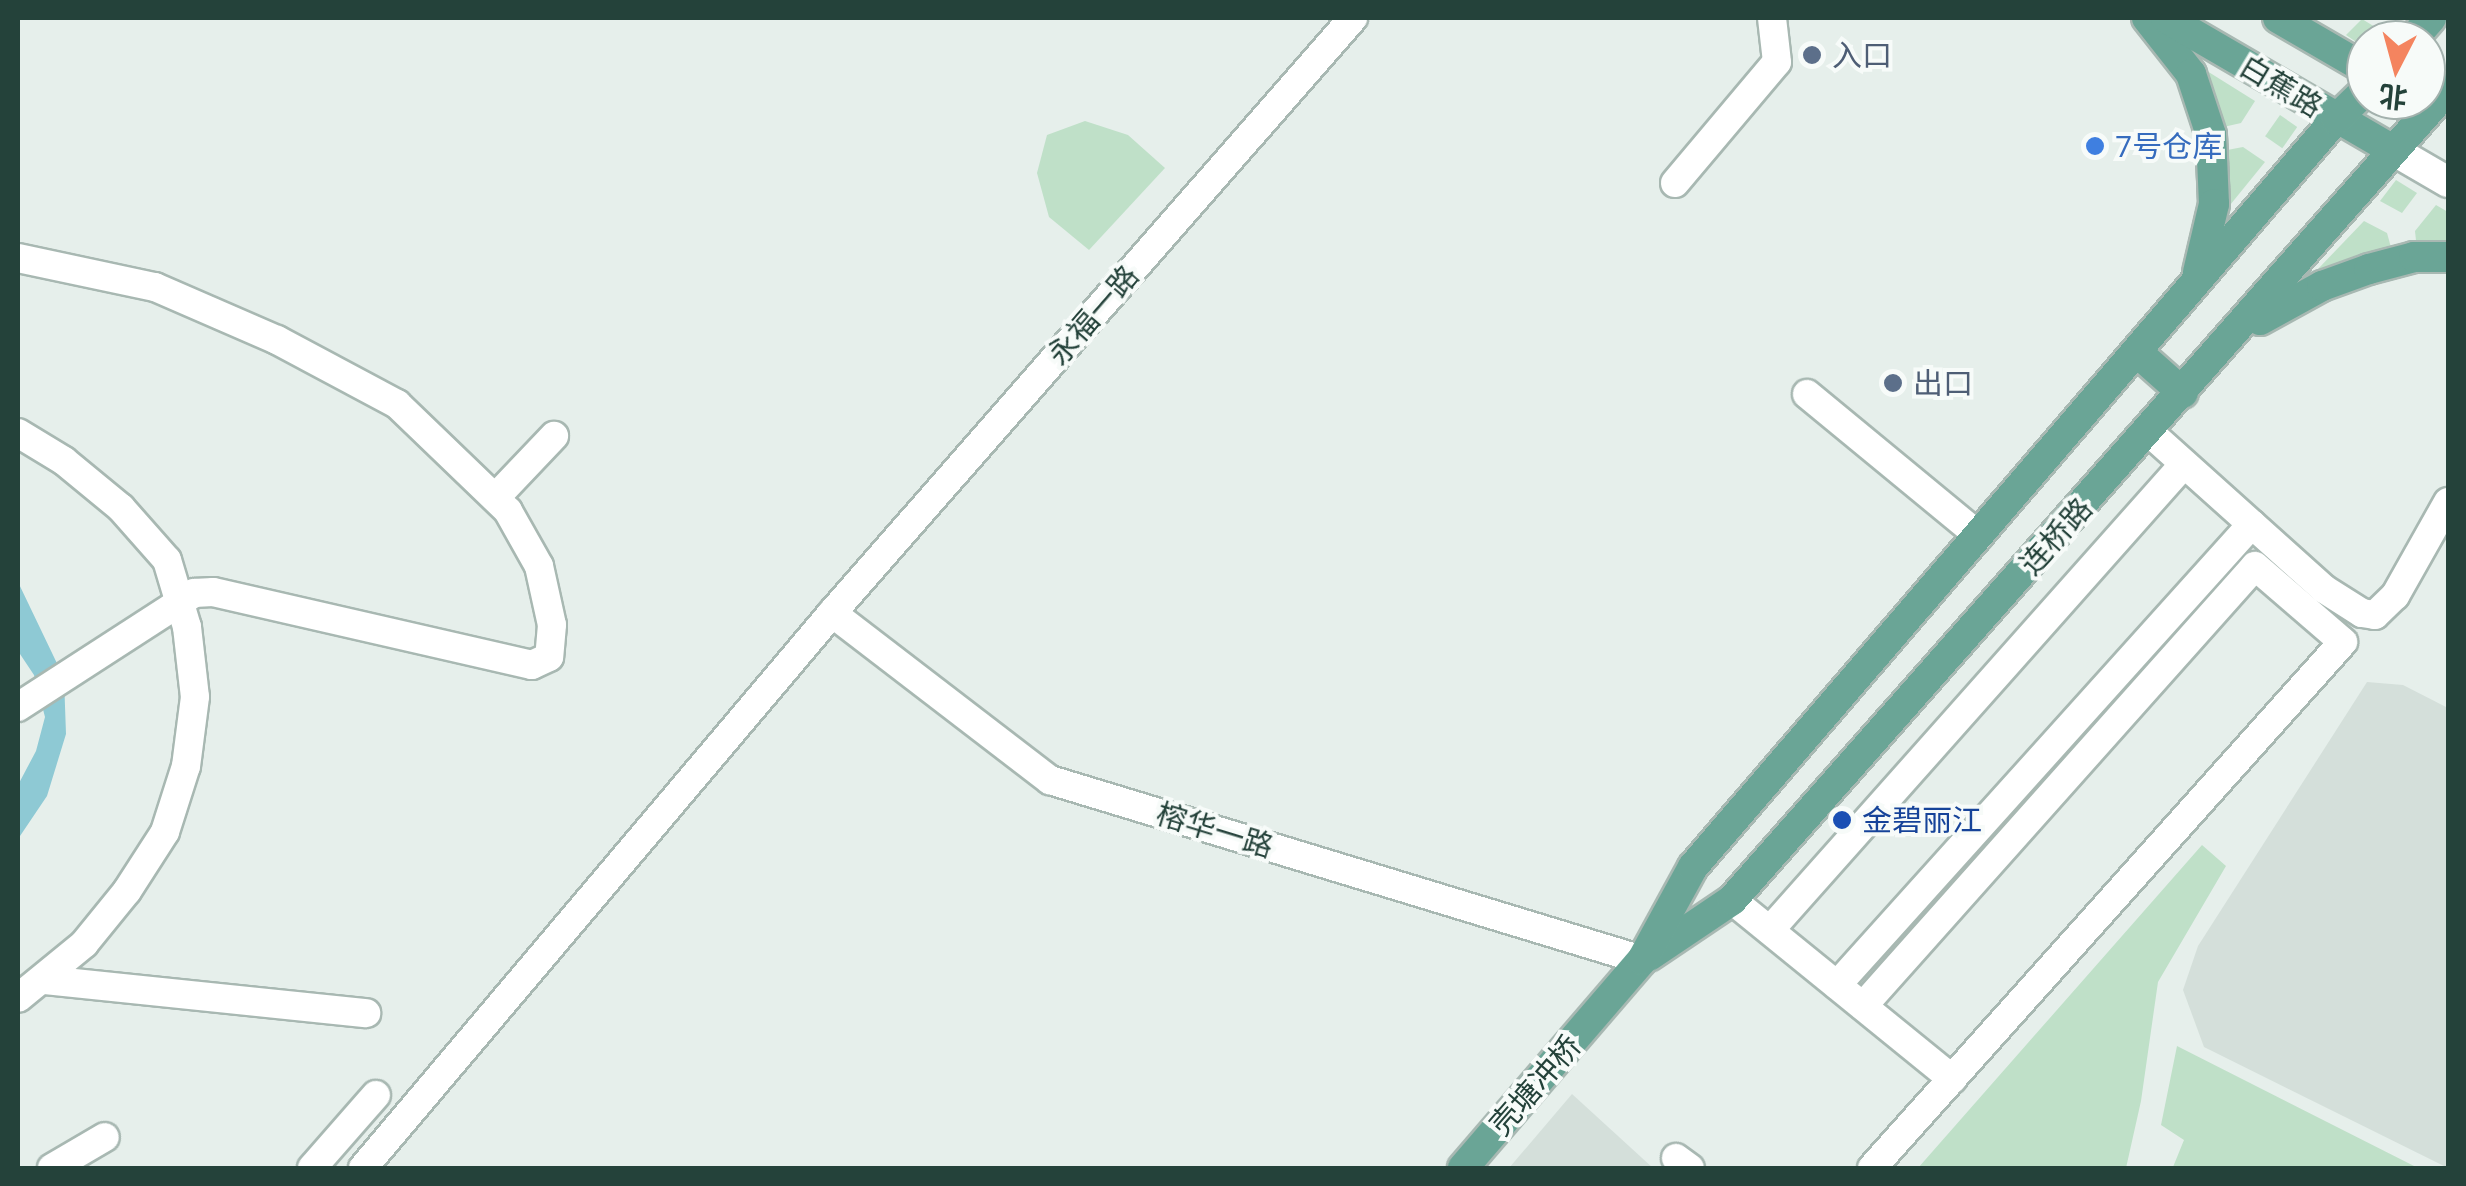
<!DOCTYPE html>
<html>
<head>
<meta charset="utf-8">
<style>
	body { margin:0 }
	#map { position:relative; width:2466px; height:1186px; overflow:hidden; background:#e6efeb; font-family:"Open Sans","Noto Sans SC",sans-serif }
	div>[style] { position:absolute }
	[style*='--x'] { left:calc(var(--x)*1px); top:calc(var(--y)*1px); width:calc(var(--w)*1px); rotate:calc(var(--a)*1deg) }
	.built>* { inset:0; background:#d4dfda }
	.green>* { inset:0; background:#bfe0c8; transform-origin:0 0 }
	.water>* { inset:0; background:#8ec9d4 }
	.roads { filter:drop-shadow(2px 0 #a8b8b2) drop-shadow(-2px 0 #a8b8b2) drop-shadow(0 2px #a8b8b2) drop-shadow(0 -2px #a8b8b2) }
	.street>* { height:28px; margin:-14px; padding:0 14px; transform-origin:14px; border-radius:14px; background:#fff }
	.secondary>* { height:30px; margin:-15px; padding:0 15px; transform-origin:15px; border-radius:15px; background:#fff }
	.primary>* { height:30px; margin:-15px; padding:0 15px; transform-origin:15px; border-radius:15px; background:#6aa596 }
	.dots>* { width:28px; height:28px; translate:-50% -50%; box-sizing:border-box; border:5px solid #f7fbf9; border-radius:50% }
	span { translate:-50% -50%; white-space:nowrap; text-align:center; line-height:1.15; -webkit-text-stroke:8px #f7fbf9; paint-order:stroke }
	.service-label { font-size:30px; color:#4e5e75 }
	.left { translate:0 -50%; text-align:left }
	.street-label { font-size:30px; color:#24423a }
	.shop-label { font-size:30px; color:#366cbe }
	.transit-label { font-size:30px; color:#164399 }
	.frame { position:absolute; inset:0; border:20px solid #24423a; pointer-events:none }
	.north { position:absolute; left:2346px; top:20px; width:100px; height:100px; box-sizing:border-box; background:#f7fbf9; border:2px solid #a3b1ad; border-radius:50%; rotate:186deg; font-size:28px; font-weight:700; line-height:40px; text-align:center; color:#24423a }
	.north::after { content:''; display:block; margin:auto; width:35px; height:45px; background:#f4845f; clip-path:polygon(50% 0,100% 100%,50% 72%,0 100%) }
</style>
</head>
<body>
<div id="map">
	<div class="built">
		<div style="clip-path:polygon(2367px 682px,2403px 685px,2448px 708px,2448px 1168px,2204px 1047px,2183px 990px,2198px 946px)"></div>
		<div style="clip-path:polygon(1572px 1094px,1653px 1168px,1509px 1168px)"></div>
	</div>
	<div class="green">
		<div style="clip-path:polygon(2362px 19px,2380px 30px,2366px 40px,2365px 48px,2346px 35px)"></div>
		<div style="clip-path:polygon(2199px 66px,2255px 101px,2241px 123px,2219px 128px)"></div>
		<div style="left:2280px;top:115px;width:21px;height:26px;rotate:35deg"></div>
		<div style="clip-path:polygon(1085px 121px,1128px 135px,1165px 168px,1089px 250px,1049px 217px,1037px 173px,1047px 135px)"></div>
		<div style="clip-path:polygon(2243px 147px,2265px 162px,2226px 210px,2222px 151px)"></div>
		<div style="clip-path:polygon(2396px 180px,2417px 193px,2402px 213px,2380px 201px)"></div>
		<div style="clip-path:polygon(2436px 205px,2448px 212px,2448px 248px,2417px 250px,2415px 231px)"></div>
		<div style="clip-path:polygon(2364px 221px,2387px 233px,2392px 251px,2323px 277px,2317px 270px)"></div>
		<div style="clip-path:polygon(2202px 845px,2226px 866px,2158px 982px,2141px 1101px,2126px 1168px,1918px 1168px)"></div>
		<div style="clip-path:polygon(2177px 1046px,2418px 1168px,2173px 1167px,2184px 1140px,2161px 1125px)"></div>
	</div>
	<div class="water">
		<div style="clip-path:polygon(18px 582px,64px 678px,66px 734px,47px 796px,18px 839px,18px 785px,36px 751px,45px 717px,34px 675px,18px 651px)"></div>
	</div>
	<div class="roads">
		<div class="street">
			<div style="--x:1675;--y:183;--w:158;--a:-49.9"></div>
			<div style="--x:1777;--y:62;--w:44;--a:-96.5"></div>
			<div style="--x:18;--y:258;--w:140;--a:12"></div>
			<div style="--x:155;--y:287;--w:133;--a:23.5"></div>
			<div style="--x:277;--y:340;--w:136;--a:28.1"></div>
			<div style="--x:397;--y:404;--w:154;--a:43.9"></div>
			<div style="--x:508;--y:511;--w:63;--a:60.6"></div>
			<div style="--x:539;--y:566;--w:60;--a:77.6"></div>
			<div style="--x:552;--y:625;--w:32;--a:95"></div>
			<div style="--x:549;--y:657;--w:19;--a:155"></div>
			<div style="--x:532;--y:665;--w:327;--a:-167.1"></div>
			<div style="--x:213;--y:592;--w:19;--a:177"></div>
			<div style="--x:194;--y:593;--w:210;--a:147.1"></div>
			<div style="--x:1807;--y:394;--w:223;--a:39.5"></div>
			<div style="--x:2149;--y:432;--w:235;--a:41.9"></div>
			<div style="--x:2324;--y:589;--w:45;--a:32.3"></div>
			<div style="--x:2362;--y:613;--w:13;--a:9"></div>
			<div style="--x:2375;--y:615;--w:28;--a:-44"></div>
			<div style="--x:2395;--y:596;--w:108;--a:-60.6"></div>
			<div style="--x:18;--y:433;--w:54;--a:31.3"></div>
			<div style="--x:64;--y:461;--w:74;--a:39.5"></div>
			<div style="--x:121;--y:508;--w:69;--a:48.5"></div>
			<div style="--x:167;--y:560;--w:70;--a:73.4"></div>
			<div style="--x:187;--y:627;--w:70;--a:83.5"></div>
			<div style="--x:195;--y:697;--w:70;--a:97.4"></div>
			<div style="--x:186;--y:766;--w:69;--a:107.7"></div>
			<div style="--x:165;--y:832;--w:70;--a:122.8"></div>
			<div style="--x:127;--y:891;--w:68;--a:129.1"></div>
			<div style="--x:84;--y:944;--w:85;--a:140.7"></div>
			<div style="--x:497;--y:496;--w:83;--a:-46.5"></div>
			<div style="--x:832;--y:613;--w:275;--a:37.5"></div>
			<div style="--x:1050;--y:780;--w:619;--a:16.91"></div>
			<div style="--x:1732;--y:900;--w:284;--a:39.1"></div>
			<div style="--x:1770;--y:930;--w:623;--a:-48.38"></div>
			<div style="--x:45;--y:980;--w:323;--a:5.9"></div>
			<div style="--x:1837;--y:985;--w:620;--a:-48.01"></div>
			<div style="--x:1863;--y:1006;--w:589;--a:-48.3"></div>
			<div style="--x:2255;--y:566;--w:116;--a:40.8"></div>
			<div style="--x:2343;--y:642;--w:706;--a:131.84"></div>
			<div style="--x:1676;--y:1158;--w:17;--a:36"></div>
			<div style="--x:52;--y:1168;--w:61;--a:-30.3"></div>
			<div style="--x:312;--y:1168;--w:97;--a:-48.8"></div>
			<div style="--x:363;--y:1168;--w:727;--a:-49.8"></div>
			<div style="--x:832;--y:613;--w:791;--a:-48.79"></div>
		</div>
		<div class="secondary">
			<div style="--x:2393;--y:150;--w:64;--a:30.2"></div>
		</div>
		<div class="primary">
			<div style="--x:2147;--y:18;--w:71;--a:51.8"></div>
			<div style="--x:2191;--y:74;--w:64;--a:71.8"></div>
			<div style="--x:2211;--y:135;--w:69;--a:87.5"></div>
			<div style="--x:2214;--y:204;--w:70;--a:103.2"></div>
			<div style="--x:2166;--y:18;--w:263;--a:30.2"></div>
			<div style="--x:2278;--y:18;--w:102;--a:30.1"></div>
			<div style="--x:2412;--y:40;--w:29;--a:-49"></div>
			<div style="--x:2260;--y:320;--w:71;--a:-28.7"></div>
			<div style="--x:2322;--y:286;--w:50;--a:-19.9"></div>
			<div style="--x:2369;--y:269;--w:47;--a:-14.9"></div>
			<div style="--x:2414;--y:257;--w:34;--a:0"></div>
			<div style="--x:2138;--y:353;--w:60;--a:41.6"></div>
			<div style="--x:1649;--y:956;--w:100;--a:-34"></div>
			<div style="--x:1732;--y:900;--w:1082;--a:-48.56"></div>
			<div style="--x:1463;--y:1168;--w:274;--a:-49.3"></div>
			<div style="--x:1642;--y:960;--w:106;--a:-61.3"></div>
			<div style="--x:1693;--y:867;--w:986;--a:-49.32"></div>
			<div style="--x:2336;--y:119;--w:42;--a:-44"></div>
		</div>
	</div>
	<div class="dots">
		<div style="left:1812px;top:55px;background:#5c6f8a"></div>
		<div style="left:2095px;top:146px;background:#3f7fe0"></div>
		<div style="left:1893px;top:383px;background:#5c6f8a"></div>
		<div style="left:1842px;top:820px;background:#1a4fb4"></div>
	</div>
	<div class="service-label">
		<span class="left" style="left:1832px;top:55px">入口</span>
		<span class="left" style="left:1913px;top:383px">出口</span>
	</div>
	<div class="street-label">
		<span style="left:2281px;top:86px;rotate:31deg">白蕉路</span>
		<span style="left:1093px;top:315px;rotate:-49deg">永福一路</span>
		<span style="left:2056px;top:536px;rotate:-48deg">连桥路</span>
		<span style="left:1215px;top:830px;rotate:17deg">榕华一路</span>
		<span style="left:1535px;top:1085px;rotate:-49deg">壳塘冲桥</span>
	</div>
	<div class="shop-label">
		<span class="left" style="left:2115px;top:146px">7号仓库</span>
	</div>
	<div class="transit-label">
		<span class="left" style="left:1862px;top:820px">金碧丽江</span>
	</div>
	<div class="frame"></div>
	<div class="north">北</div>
</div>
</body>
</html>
